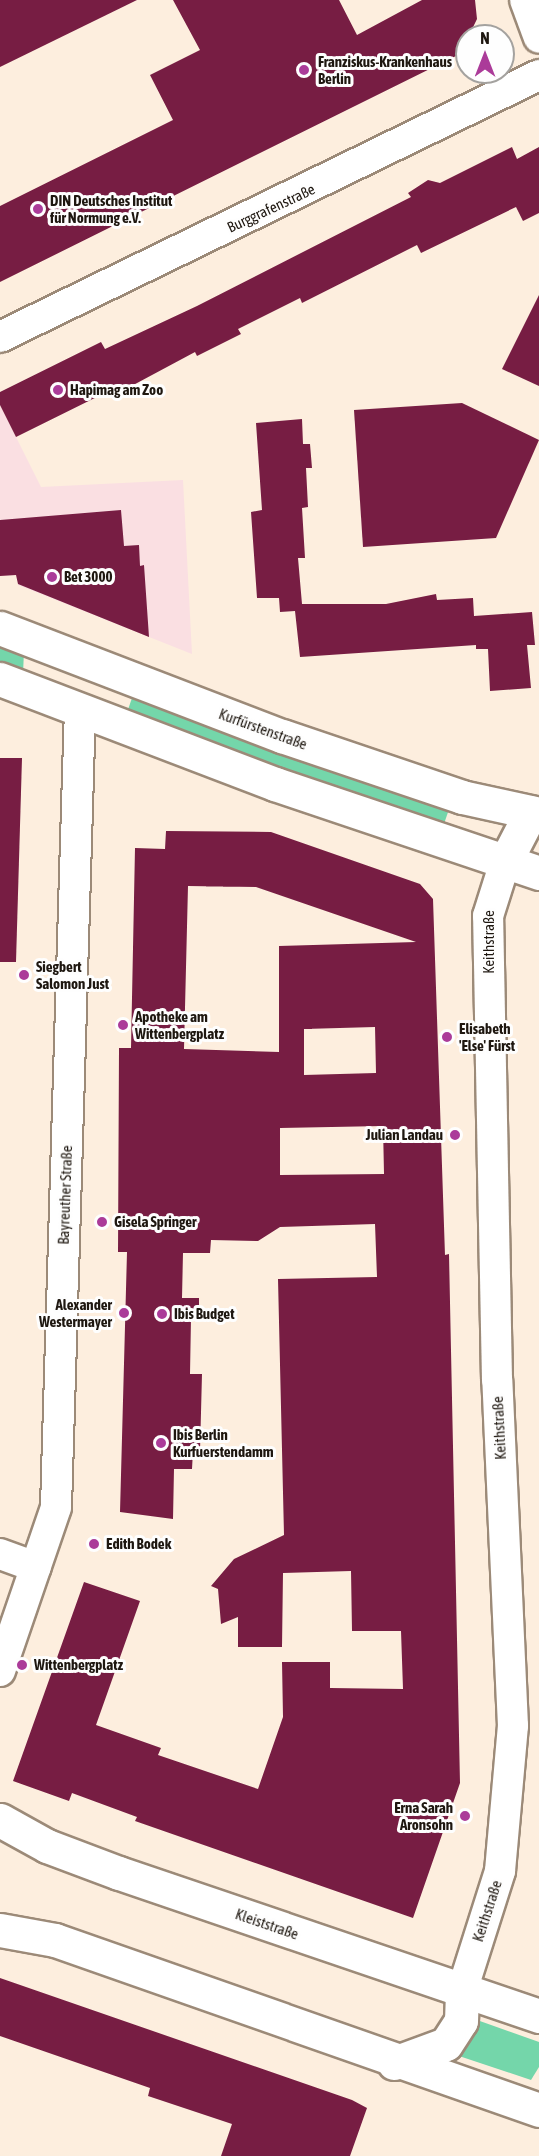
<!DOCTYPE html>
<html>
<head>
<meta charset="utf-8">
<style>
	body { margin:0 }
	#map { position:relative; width:539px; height:2156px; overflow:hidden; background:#fdeede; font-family:"Asap Condensed",sans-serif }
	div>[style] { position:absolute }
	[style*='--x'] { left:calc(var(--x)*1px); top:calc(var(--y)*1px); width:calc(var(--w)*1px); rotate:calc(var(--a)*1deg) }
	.commercial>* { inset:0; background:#fadfe2 }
	.green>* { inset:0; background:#74d6aa; transform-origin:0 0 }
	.building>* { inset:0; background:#771d43 }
	.roads { filter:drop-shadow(2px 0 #9c8a78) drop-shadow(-2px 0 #9c8a78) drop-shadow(0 2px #9c8a78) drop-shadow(0 -2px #9c8a78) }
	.minor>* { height:30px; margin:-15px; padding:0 15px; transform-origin:15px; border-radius:15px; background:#fff }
	.major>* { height:33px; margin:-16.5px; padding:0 16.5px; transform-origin:16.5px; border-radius:16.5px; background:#fff }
	.dots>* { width:16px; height:16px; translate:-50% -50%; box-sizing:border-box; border:3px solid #fefefe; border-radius:50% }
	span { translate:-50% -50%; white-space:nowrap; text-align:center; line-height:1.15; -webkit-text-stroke:6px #fefefe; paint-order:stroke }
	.poi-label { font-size:15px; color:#1e1710; font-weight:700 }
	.left { translate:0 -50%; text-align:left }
	.right { translate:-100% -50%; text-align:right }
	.street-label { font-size:15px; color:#1e1710 }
	.north { position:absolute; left:455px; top:24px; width:60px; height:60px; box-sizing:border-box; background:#fefefe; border:2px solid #a4a29f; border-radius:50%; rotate:0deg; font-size:16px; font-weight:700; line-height:24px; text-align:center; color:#1e1710 }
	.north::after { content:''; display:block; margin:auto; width:21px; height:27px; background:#ab3b99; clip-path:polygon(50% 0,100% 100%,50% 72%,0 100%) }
</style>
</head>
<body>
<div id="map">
	<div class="commercial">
		<div style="clip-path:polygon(0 405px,41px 487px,183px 480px,192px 654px,18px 585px,17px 575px,0 576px)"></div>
	</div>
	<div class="green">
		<div style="clip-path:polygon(0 641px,24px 650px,23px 675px,0 666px)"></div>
		<div style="left:133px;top:695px;width:336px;height:25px;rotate:19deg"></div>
		<div style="clip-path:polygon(477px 2020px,539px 2042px,539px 2067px,531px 2080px,453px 2054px)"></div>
	</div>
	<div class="building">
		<div style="clip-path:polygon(0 0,137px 0,0 67px)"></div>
		<div style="clip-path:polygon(173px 0,339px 0,357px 35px,422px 0,475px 0,477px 19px,460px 54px,0 282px,0 206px,173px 120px,150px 75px,200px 50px)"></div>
		<div style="clip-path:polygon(512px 147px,517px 159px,539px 147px,539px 213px,523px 221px,516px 207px,421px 253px,417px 245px,302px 303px,300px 298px,238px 329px,241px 334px,197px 356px,195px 352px,124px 390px,121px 385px,16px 437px,0 405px,0 392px,101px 342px,105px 349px,197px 306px,411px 197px,408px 193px,428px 180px,440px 183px)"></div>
		<div style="clip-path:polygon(539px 295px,539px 386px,502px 369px)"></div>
		<div style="clip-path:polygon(462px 403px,539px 440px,496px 538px,363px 547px,354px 410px)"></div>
		<div style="clip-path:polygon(302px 419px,303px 444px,310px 444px,312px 468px,306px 468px,308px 507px,302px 508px,305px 558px,298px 558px,302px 604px,386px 604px,436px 594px,437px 600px,473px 598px,474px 616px,532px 612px,535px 645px,527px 645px,531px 688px,490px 691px,488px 649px,476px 649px,476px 645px,300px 657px,295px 611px,280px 612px,279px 598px,257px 598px,251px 512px,262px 510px,256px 423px)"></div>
		<div style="clip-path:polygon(121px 510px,124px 546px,139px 545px,140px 566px,144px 565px,149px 637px,18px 584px,16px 575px,0 576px,0 520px)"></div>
		<div style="clip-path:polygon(0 758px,22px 758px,16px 962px,0 962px)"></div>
		<div style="clip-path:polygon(evenodd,166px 831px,271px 832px,420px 884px,433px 899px,445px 1255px,449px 1254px,460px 1783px,413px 1918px,135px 1821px,137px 1817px,72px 1793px,69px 1801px,13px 1781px,84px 1582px,140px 1601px,96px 1725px,161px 1748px,158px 1755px,258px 1789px,283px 1717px,282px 1662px,330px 1662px,330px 1688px,403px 1689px,401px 1631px,352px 1631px,351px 1571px,283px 1573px,282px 1647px,238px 1647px,238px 1617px,221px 1624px,218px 1589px,211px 1586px,234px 1559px,284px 1535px,278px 1279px,377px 1277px,375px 1224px,280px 1227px,258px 1241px,211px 1240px,210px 1253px,183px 1253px,182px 1298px,199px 1298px,199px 1318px,191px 1318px,190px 1374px,202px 1374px,200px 1451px,193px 1451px,192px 1469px,174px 1469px,173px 1519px,120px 1512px,127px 1252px,118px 1252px,119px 1048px,131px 1048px,135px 848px,165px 849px,166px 831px,188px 886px,256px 887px,416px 942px,279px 946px,279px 1052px,184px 1049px,188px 886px,166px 831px,375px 1027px,376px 1073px,304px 1075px,304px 1029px,375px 1027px,166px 831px,383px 1126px,384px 1174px,280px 1175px,280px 1128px,383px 1126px)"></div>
		<div style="clip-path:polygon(0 1978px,352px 2100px,367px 2108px,350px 2156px,221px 2156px,232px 2124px,148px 2096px,150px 2088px,0 2036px)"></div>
	</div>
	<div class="roads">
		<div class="minor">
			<div style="--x:525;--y:0;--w:40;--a:69.8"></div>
			<div style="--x:0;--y:337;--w:599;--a:-25.92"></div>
			<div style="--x:0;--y:1554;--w:38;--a:20"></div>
			<div style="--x:0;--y:1671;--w:173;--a:-71.1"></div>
			<div style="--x:56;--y:1507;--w:797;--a:-88.28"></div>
			<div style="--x:462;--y:1991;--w:126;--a:-72.4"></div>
			<div style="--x:500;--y:1871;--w:146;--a:-84.9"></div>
			<div style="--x:513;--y:1726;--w:346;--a:-92.6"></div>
			<div style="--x:497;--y:1380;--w:464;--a:-91.1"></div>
			<div style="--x:488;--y:916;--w:57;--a:-72.5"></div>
		</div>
		<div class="major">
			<div style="--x:0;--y:628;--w:302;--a:21"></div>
			<div style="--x:282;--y:736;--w:190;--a:18.7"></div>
			<div style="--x:462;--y:797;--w:79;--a:12.4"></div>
			<div style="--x:0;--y:679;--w:294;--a:20.9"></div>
			<div style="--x:275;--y:784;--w:279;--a:18.6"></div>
			<div style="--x:505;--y:862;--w:56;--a:-62.5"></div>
			<div style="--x:0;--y:1820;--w:54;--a:29"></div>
			<div style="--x:47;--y:1846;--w:77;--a:20.6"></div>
			<div style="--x:119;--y:1873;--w:444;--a:18.8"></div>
			<div style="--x:0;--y:1930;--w:56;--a:10.3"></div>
			<div style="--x:55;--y:1940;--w:513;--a:19.35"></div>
			<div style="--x:394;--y:2063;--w:55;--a:-20.1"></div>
			<div style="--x:446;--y:2044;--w:27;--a:-57"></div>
			<div style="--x:461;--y:2021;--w:30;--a:-88"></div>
		</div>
	</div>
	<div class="dots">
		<div style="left:304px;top:70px;background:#ab3b99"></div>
		<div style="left:38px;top:209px;background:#ab3b99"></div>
		<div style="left:58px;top:390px;background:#ab3b99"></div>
		<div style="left:52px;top:577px;background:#ab3b99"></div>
		<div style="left:24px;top:975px;background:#ab3b99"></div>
		<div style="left:123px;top:1025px;background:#ab3b99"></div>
		<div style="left:447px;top:1037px;background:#ab3b99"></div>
		<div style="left:455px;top:1135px;background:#ab3b99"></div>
		<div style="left:102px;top:1222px;background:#ab3b99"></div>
		<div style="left:124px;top:1313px;background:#ab3b99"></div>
		<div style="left:162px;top:1314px;background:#ab3b99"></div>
		<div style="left:161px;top:1443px;background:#ab3b99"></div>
		<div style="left:94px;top:1544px;background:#ab3b99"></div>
		<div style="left:22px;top:1665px;background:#ab3b99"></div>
		<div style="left:465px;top:1816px;background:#ab3b99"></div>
	</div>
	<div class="poi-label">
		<span class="left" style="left:318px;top:70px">Franziskus-Krankenhaus<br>Berlin</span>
		<span class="left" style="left:50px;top:209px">DIN Deutsches Institut<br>für Normung e.V.</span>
		<span class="left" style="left:70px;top:390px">Hapimag am Zoo</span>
		<span class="left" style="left:64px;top:577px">Bet 3000</span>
		<span class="left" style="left:36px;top:975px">Siegbert<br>Salomon Just</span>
		<span class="left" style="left:135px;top:1025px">Apotheke am<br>Wittenbergplatz</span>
		<span class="left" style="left:459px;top:1037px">Elisabeth<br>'Else' Fürst</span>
		<span class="right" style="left:443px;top:1135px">Julian Landau</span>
		<span class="left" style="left:114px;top:1222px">Gisela Springer</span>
		<span class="right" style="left:112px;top:1313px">Alexander<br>Westermayer</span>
		<span class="left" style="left:174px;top:1314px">Ibis Budget</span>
		<span class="left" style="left:173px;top:1443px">Ibis Berlin<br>Kurfuerstendamm</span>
		<span class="left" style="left:106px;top:1544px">Edith Bodek</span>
		<span class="left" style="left:34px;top:1665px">Wittenbergplatz</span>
		<span class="right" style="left:453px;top:1816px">Erna Sarah<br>Aronsohn</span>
	</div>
	<div class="street-label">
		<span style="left:271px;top:208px;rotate:-25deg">Burggrafenstraße</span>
		<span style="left:263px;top:729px;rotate:20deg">Kurfürstenstraße</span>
		<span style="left:489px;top:942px;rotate:-90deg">Keithstraße</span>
		<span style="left:65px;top:1195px;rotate:-88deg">Bayreuther Straße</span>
		<span style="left:499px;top:1428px;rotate:-93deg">Keithstraße</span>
		<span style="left:487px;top:1911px;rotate:-72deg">Keithstraße</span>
		<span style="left:267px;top:1924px;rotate:19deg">Kleiststraße</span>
	</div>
	<div class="north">N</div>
</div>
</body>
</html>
